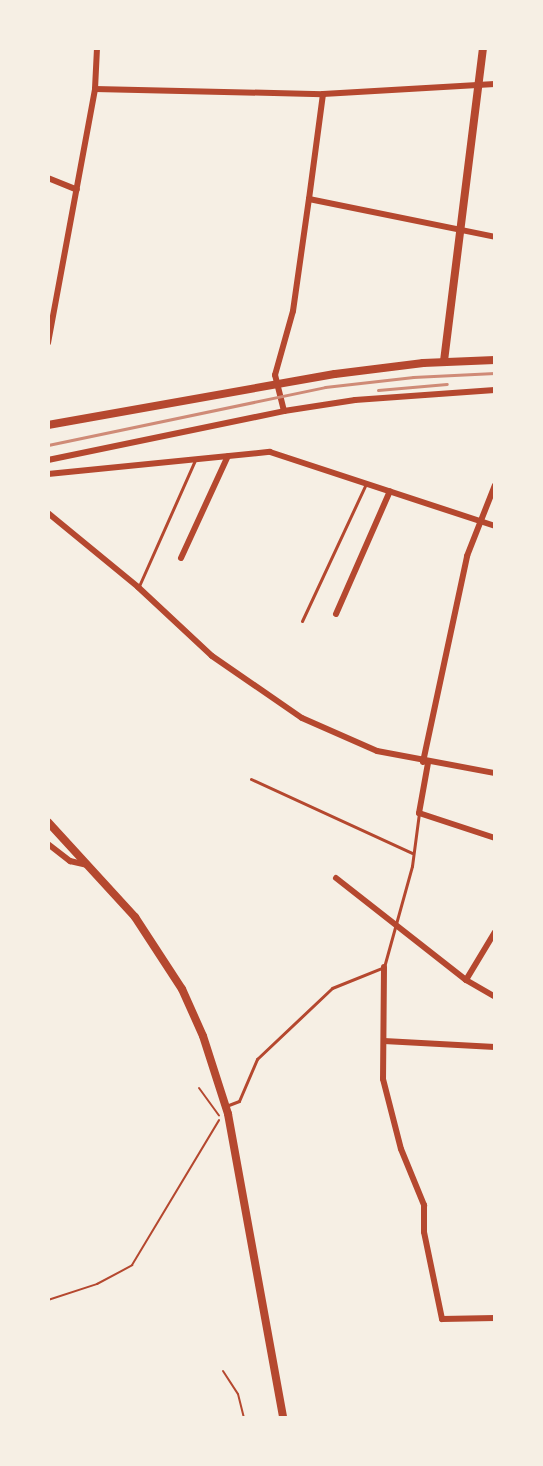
<!DOCTYPE html>
<html>
<head>
<meta charset="utf-8">
<style>
	body { margin:0 }
	#map { position:relative; width:543px; height:1466px; overflow:hidden; background:#f6efe4; font-family:"Libre Baskerville",serif }
	div>[style] { position:absolute }
	[style*='--x'] { left:calc(var(--x)*1px); top:calc(var(--y)*1px); width:calc(var(--w)*1px); rotate:calc(var(--a)*1deg) }
	.path>* { height:2px; margin:-1px; padding:0 1px; transform-origin:1px; border-radius:1px; background:#b5482f }
	.service>* { height:3px; margin:-1.5px; padding:0 1.5px; transform-origin:1.5px; border-radius:1.5px; background:#b5482f }
	.minor>* { height:6px; margin:-3px; padding:0 3px; transform-origin:3px; border-radius:3px; background:#b5482f }
	.tertiary>* { height:8px; margin:-4px; padding:0 4px; transform-origin:4px; border-radius:4px; background:#b5482f }
	.rail>* { height:3px; margin:-1.5px; padding:0 1.5px; transform-origin:1.5px; border-radius:1.5px; background:#cf8b77 }
	span { translate:-50% -50%; white-space:nowrap; text-align:center; line-height:1.15; -webkit-text-stroke:6px #f6efe4; paint-order:stroke }
	.frame { position:absolute; inset:0; border:50px solid #f6efe4; pointer-events:none }
</style>
</head>
<body>
<div id="map">
	<div class="path">
		<div style="--x:199;--y:1088;--w:34;--a:54"></div>
		<div style="--x:48;--y:1300;--w:52;--a:-18.1"></div>
		<div style="--x:97;--y:1284;--w:40;--a:-28"></div>
		<div style="--x:132;--y:1265;--w:169;--a:-59"></div>
		<div style="--x:223;--y:1371;--w:27;--a:57"></div>
		<div style="--x:238;--y:1394;--w:25;--a:76"></div>
	</div>
	<div class="service">
		<div style="--x:139;--y:586;--w:138;--a:-66"></div>
		<div style="--x:302;--y:621;--w:151;--a:-65"></div>
		<div style="--x:251;--y:779;--w:177;--a:24.7"></div>
		<div style="--x:226;--y:1106;--w:14;--a:-21"></div>
		<div style="--x:239;--y:1101;--w:46;--a:-66.8"></div>
		<div style="--x:257;--y:1059;--w:103;--a:-43.4"></div>
		<div style="--x:332;--y:988;--w:56;--a:-22"></div>
		<div style="--x:384;--y:967;--w:105;--a:-74.5"></div>
		<div style="--x:412;--y:866;--w:53;--a:-82.5"></div>
	</div>
	<div class="minor">
		<div style="--x:95;--y:89;--w:228;--a:1.3"></div>
		<div style="--x:323;--y:94;--w:172;--a:-3.3"></div>
		<div style="--x:323;--y:94;--w:106;--a:97.6"></div>
		<div style="--x:309;--y:199;--w:190;--a:11.5"></div>
		<div style="--x:48;--y:178;--w:31;--a:22"></div>
		<div style="--x:48;--y:343;--w:258;--a:-79.5"></div>
		<div style="--x:95;--y:89;--w:41;--a:-87.2"></div>
		<div style="--x:284;--y:411;--w:37;--a:-104"></div>
		<div style="--x:275;--y:375;--w:66;--a:-74.3"></div>
		<div style="--x:293;--y:311;--w:113;--a:-81.9"></div>
		<div style="--x:48;--y:460;--w:241;--a:-11.7"></div>
		<div style="--x:284;--y:411;--w:72;--a:-8.8"></div>
		<div style="--x:355;--y:400;--w:140;--a:-4.1"></div>
		<div style="--x:48;--y:474;--w:223;--a:-5.7"></div>
		<div style="--x:270;--y:452;--w:237;--a:18.2"></div>
		<div style="--x:48;--y:513;--w:117;--a:39.4"></div>
		<div style="--x:138;--y:587;--w:101;--a:43"></div>
		<div style="--x:212;--y:656;--w:109;--a:34.6"></div>
		<div style="--x:302;--y:718;--w:82;--a:23.7"></div>
		<div style="--x:377;--y:751;--w:120;--a:10.6"></div>
		<div style="--x:181;--y:558;--w:112;--a:-65.3"></div>
		<div style="--x:336;--y:614;--w:134;--a:-66.3"></div>
		<div style="--x:423;--y:762;--w:211;--a:-77.9"></div>
		<div style="--x:467;--y:556;--w:76;--a:-68.5"></div>
		<div style="--x:428;--y:763;--w:51;--a:100.2"></div>
		<div style="--x:419;--y:813;--w:80;--a:18.2"></div>
		<div style="--x:48;--y:844;--w:28;--a:38"></div>
		<div style="--x:70;--y:861;--w:18;--a:13"></div>
		<div style="--x:336;--y:878;--w:165;--a:38.1"></div>
		<div style="--x:466;--y:980;--w:34;--a:30"></div>
		<div style="--x:384;--y:967;--w:112;--a:90.5"></div>
		<div style="--x:383;--y:1079;--w:72;--a:75.6"></div>
		<div style="--x:401;--y:1149;--w:61;--a:67.7"></div>
		<div style="--x:424;--y:1205;--w:27;--a:90"></div>
		<div style="--x:424;--y:1232;--w:89;--a:78.3"></div>
		<div style="--x:442;--y:1319;--w:53;--a:-1.1"></div>
		<div style="--x:466;--y:980;--w:56;--a:-58.9"></div>
		<div style="--x:384;--y:1041;--w:111;--a:3.1"></div>
	</div>
	<div class="tertiary">
		<div style="--x:444;--y:361;--w:315;--a:-82.9"></div>
		<div style="--x:48;--y:425;--w:291;--a:-10.1"></div>
		<div style="--x:335;--y:374;--w:89;--a:-7.1"></div>
		<div style="--x:423;--y:363;--w:72;--a:-2.4"></div>
		<div style="--x:48;--y:822;--w:129;--a:47.5"></div>
		<div style="--x:135;--y:917;--w:86;--a:56.9"></div>
		<div style="--x:182;--y:989;--w:51;--a:65.9"></div>
		<div style="--x:203;--y:1036;--w:82;--a:72.2"></div>
		<div style="--x:228;--y:1114;--w:309;--a:79.7"></div>
	</div>
	<div class="rail">
		<div style="--x:378;--y:390;--w:69;--a:-5"></div>
		<div style="--x:48;--y:445;--w:283;--a:-11.8"></div>
		<div style="--x:325;--y:387;--w:89;--a:-6.5"></div>
		<div style="--x:413;--y:377;--w:82;--a:-2.8"></div>
	</div>
	<div class="frame"></div>
</div>
</body>
</html>
